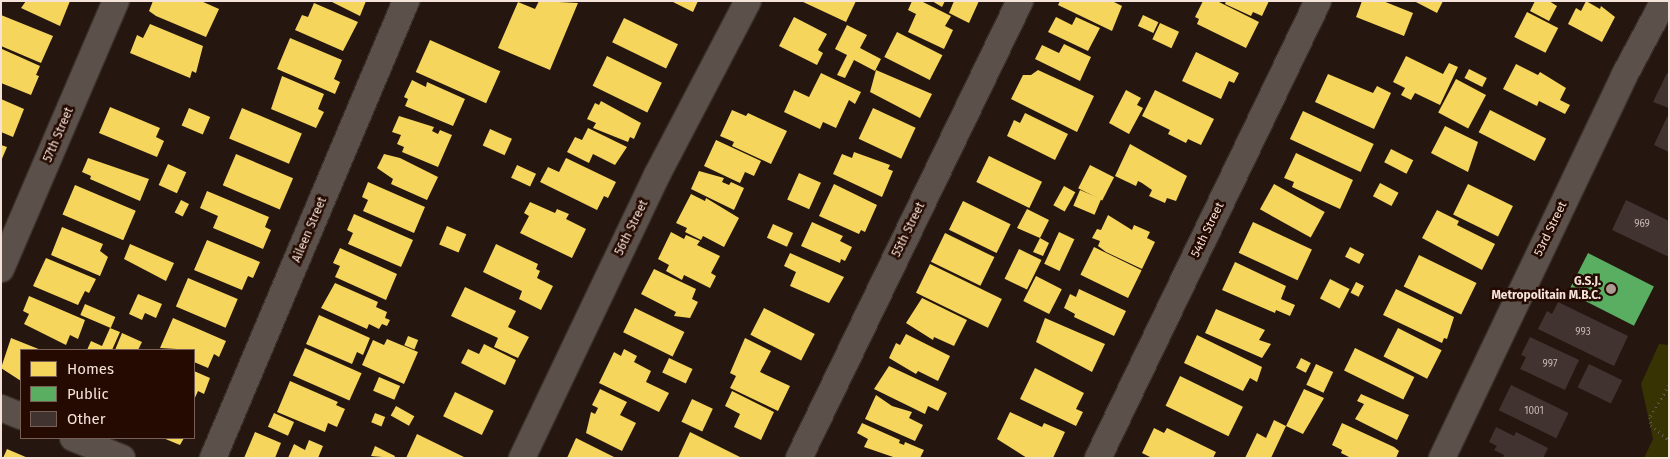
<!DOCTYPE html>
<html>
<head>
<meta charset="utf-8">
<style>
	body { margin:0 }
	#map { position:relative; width:1670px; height:459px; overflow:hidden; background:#25170f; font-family:"Fira Sans",sans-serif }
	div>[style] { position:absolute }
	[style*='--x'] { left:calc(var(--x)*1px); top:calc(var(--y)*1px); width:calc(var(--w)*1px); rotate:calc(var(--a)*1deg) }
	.green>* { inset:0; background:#373302 }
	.homes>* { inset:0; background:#f6d55c; transform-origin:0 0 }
	.public>* { inset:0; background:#5aae61; transform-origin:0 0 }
	.building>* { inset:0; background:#403330; transform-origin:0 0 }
	.path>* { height:3px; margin-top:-1.5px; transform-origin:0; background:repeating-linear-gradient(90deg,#635852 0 1px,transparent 0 5px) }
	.roads { filter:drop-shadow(1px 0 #3b302c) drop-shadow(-1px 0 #3b302c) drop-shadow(0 1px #3b302c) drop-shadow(0 -1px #3b302c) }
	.street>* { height:26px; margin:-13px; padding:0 13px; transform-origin:13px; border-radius:13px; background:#5c504a }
	.dots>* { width:14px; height:14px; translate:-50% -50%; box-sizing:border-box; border:2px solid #240a00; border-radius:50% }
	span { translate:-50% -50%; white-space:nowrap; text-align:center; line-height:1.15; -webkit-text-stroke:5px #240a00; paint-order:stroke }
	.number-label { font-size:10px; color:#c8b6af }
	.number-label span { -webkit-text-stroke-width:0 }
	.street-label { font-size:12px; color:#f5e2d9 }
	.poi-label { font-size:12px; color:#f5e2d9; font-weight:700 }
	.right { translate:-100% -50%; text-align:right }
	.frame { position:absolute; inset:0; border:2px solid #f5e2d9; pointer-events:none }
	.legend { position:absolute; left:20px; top:349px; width:175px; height:90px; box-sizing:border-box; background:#240a00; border:1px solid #786057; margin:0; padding:6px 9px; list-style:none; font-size:15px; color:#f5e2d9 }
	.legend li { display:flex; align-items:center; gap:10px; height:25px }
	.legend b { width:25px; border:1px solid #786057 }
</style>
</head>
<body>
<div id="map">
	<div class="green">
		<div style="clip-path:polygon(1659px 344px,1669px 345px,1669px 458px,1644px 458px,1653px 439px,1641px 384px)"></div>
	</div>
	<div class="homes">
		<div style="clip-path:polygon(26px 1px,70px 1px,60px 26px,21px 8px)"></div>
		<div style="clip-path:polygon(153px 1px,201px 1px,219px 9px,206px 37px,156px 16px,149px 11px)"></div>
		<div style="clip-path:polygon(330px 1px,366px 1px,360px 16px)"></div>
		<div style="clip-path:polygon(539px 1px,578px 3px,550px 70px,498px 48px,518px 2px,535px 9px)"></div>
		<div style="clip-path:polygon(671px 1px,698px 1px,693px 12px)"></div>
		<div style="clip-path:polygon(801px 1px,856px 1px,846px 22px)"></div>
		<div style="clip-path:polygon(912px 1px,921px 1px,951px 16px,945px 26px,953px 30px,944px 49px,908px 32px,916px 14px,908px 10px)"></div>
		<div style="clip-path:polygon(932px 1px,945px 1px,942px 7px)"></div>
		<div style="clip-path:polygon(954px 1px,979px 1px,969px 23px,949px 13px)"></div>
		<div style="clip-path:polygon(1060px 1px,1112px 1px,1122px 6px,1112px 31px,1058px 5px)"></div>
		<div style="clip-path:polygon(1203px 1px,1217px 1px,1259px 22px,1246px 48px,1197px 24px,1199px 19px,1195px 17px)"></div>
		<div style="clip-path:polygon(1226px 1px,1269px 1px,1262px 16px,1253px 12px,1251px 16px,1225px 4px)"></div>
		<div style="clip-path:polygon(1362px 1px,1383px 1px,1413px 13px,1404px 36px,1356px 17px)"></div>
		<div style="clip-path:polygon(1414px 1px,1443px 1px,1437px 13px)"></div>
		<div style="clip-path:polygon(1535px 1px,1549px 1px,1557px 6px,1549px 21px,1530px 11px)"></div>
		<div style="clip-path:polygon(1586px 1px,1600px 9px,1601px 6px,1615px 17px,1602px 42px,1568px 24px,1576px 8px,1581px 11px)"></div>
		<div style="clip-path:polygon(314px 3px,358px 22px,343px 51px,295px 30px,302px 15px,308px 17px)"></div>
		<div style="left:1527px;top:12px;width:35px;height:28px;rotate:27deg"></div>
		<div style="clip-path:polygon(1px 15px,53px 36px,41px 63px,1px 46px)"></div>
		<div style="left:1143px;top:15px;width:17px;height:12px;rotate:25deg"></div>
		<div style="clip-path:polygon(794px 17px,827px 34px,818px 50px,823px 53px,817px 65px,779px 46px)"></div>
		<div style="clip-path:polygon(1056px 17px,1072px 25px,1076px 17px,1100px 28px,1088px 51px,1048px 32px)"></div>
		<div style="left:624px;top:18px;width:60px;height:27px;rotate:26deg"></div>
		<div style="left:1160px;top:23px;width:21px;height:18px;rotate:25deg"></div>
		<div style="clip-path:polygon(150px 24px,203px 46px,196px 73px,192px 71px,190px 78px,130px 53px,137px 35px,143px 38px)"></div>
		<div style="clip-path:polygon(847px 25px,867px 35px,860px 48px,881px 59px,875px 71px,854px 60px,845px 78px,837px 75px,847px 55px,835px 49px)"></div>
		<div style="left:897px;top:32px;width:51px;height:28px;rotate:27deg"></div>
		<div style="clip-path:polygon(290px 38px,342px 60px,334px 79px,340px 82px,335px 94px,277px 69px)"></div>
		<div style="left:430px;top:40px;width:77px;height:35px;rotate:24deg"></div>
		<div style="clip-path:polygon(1064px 44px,1091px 57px,1080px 81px,1035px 59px,1042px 45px,1059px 53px)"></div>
		<div style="clip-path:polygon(2px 49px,40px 66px,36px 75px,39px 76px,31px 95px,1px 83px)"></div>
		<div style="clip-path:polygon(1196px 52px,1239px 73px,1234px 83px,1229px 81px,1221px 99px,1182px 81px)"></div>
		<div style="left:607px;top:56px;width:61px;height:33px;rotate:26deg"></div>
		<div style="clip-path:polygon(1406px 56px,1443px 74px,1449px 63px,1458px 67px,1440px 105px,1415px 93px,1411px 100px,1401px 95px,1405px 88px,1393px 82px)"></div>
		<div style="clip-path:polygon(1516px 64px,1538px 75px,1540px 72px,1566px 88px,1560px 100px,1570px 105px,1565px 114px,1539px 101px,1537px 106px,1503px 89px)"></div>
		<div style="left:1469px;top:69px;width:20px;height:10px;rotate:27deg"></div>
		<div style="clip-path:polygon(876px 70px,932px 94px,920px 118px,870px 92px)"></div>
		<div style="clip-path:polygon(1038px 70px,1094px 96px,1077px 132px,1011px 99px,1023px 75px,1031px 75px)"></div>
		<div style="clip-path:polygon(821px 73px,861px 92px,855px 104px,849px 100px,836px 128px,823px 122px,820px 129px,784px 112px,794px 90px,809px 97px)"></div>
		<div style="clip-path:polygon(1328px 74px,1373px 93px,1377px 86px,1391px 93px,1374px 129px,1315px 102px)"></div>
		<div style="clip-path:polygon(282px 76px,324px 94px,318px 109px,324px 112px,316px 128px,271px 109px)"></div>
		<div style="left:1456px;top:79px;width:34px;height:38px;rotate:28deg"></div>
		<div style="clip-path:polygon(412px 80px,426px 87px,427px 82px,465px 99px,453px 126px,405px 106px,408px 99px,404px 97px)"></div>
		<div style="clip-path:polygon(1126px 90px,1141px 98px,1137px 105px,1143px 108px,1129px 134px,1109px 123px)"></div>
		<div style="clip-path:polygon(1155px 90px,1214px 119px,1201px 145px,1188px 139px,1186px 143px,1168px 134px,1170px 130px,1142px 116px)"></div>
		<div style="clip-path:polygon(1px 99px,24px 109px,13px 137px,1px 132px)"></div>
		<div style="clip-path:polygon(601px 101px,641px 123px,634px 139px,630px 137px,628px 142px,593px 128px,596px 123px,587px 119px,595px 103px,599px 105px)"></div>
		<div style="clip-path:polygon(110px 107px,160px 128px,156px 137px,164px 141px,157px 157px,99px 133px)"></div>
		<div style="left:189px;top:108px;width:23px;height:19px;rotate:23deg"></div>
		<div style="left:242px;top:108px;width:65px;height:33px;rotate:23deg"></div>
		<div style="left:873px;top:108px;width:47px;height:34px;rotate:25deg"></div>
		<div style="clip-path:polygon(732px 110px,746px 116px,748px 113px,787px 131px,771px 164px,732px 146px,734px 142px,720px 136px)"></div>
		<div style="left:1490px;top:110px;width:63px;height:25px;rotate:27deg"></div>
		<div style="left:1303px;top:111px;width:78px;height:31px;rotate:25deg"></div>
		<div style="clip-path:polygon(1025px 113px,1068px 134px,1055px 160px,1007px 136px,1014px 120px,1020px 123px)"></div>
		<div style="clip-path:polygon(399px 116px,434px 127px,432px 131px,438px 134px,440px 130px,452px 135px,438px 167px,402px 152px,404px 147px,397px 144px,401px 135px,392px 132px)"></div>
		<div style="clip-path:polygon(1445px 126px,1478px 142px,1468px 172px,1431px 153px)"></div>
		<div style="clip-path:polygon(588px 128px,627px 147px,615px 165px,593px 154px,589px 163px,567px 152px,575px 137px,582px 140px)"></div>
		<div style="left:490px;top:129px;width:24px;height:18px;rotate:24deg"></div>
		<div style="clip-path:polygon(716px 140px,761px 161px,754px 176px,745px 172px,740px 183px,704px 166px)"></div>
		<div style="clip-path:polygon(1130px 144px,1187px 176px,1176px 201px,1167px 198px,1165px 203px,1149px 196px,1152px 190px,1142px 183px,1138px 181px,1136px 186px,1115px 176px)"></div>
		<div style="clip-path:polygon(1px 145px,7px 147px,1px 161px)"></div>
		<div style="left:1391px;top:149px;width:25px;height:15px;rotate:27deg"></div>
		<div style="clip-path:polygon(854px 152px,890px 165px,888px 169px,893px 171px,882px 197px,833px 174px,842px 154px,852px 158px)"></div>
		<div style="clip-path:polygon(1296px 153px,1353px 180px,1340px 209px,1292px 187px,1294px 182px,1284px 178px)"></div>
		<div style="left:236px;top:154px;width:62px;height:34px;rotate:23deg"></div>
		<div style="clip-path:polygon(384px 154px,400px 158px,438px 177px,427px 200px,391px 184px,393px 179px,377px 168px)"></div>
		<div style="left:989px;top:156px;width:59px;height:29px;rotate:26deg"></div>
		<div style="clip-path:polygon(88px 158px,149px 179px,140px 201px,90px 179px,91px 176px,82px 172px)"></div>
		<div style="clip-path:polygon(566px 158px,616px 182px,608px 198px,604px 196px,597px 210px,540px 182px,548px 167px,559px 172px)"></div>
		<div style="left:168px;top:164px;width:20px;height:23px;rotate:24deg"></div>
		<div style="left:517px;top:165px;width:21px;height:14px;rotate:25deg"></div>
		<div style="left:1090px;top:165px;width:27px;height:26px;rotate:27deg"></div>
		<div style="clip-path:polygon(699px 171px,724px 178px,722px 182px,729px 185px,731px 182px,744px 188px,734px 210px,691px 189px)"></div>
		<div style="left:799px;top:173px;width:24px;height:29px;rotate:24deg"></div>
		<div style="clip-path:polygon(368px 182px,425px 207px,414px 233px,363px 211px,368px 200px,362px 197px)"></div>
		<div style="left:1380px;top:183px;width:21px;height:15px;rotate:28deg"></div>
		<div style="clip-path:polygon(834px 184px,877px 205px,865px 232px,861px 230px,859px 234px,819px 216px)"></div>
		<div style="left:1274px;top:184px;width:58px;height:29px;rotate:29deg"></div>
		<div style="left:1468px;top:184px;width:50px;height:34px;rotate:26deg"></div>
		<div style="left:75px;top:185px;width:66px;height:32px;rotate:23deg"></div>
		<div style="left:1064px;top:186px;width:13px;height:22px;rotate:29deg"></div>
		<div style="left:1080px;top:190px;width:23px;height:17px;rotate:23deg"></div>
		<div style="clip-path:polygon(207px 191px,269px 217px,265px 227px,271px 230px,263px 249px,213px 228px,218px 216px,200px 208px)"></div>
		<div style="clip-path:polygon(691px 194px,705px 201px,706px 198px,739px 218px,724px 247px,703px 236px,701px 240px,685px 232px,687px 228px,676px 223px)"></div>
		<div style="left:181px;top:200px;width:9px;height:14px;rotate:27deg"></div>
		<div style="left:963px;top:201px;width:53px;height:32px;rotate:26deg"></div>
		<div style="clip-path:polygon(530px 202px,555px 213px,557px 209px,569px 214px,566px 219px,586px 229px,572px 258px,520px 233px,529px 216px,524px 213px)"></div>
		<div style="clip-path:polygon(1027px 209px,1049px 220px,1040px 238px,1049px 243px,1043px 256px,1033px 252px,1040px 238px,1017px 228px)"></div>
		<div style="clip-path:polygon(1437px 210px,1459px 221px,1457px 225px,1495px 244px,1482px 270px,1422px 238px)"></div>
		<div style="clip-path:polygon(354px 214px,413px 240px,401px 267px,348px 244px,353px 233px,347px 230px)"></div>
		<div style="clip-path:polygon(1108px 215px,1132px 230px,1134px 225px,1150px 232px,1147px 238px,1155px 242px,1142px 269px,1106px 252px,1098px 246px,1100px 241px,1092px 238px,1097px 229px,1101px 230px)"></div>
		<div style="clip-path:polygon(812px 222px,843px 236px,840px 241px,852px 247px,845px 261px,841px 259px,840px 263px,801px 246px)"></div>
		<div style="left:1253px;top:222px;width:65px;height:34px;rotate:25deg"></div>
		<div style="left:773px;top:224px;width:22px;height:15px;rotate:24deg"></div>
		<div style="left:447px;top:226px;width:21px;height:20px;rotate:23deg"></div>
		<div style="clip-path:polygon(62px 227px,103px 244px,100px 251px,108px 257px,100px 276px,51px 255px)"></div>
		<div style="clip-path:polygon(671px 232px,684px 239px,686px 235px,700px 241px,697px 245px,720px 256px,711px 273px,716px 276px,710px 288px,684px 275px,682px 280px,666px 271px,669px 265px,658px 259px)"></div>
		<div style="left:1059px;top:232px;width:17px;height:35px;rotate:25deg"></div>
		<div style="left:945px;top:233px;width:55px;height:32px;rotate:26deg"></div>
		<div style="clip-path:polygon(207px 240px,260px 262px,253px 278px,248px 276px,242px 290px,194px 270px)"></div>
		<div style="clip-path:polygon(130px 244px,174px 263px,166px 281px,124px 259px)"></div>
		<div style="clip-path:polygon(496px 244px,538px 264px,536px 269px,540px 271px,537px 278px,553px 286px,541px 310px,519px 299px,522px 291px,483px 272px)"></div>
		<div style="left:1094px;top:247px;width:53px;height:31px;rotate:26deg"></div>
		<div style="left:1350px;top:247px;width:16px;height:11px;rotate:27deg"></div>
		<div style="clip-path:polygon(340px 248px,397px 274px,386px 300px,335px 277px,340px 266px,333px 263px)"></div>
		<div style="left:1019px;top:249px;width:25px;height:33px;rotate:26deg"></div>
		<div style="clip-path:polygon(790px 253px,844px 277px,829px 303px,790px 286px,796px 272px,784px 266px)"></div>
		<div style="left:1419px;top:255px;width:64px;height:35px;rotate:26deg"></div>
		<div style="clip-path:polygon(46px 258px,96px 279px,89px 293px,85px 291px,78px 305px,33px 286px)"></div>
		<div style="clip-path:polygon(1235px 262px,1286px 286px,1281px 299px,1295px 305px,1290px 316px,1276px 310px,1275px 313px,1222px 290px)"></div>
		<div style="left:930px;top:264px;width:80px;height:32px;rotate:26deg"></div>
		<div style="clip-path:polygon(654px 269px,696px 289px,692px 299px,698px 302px,690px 318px,674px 316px,676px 312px,641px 294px)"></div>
		<div style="left:1036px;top:276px;width:29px;height:28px;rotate:27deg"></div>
		<div style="left:188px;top:278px;width:54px;height:31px;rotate:23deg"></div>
		<div style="left:1330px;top:279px;width:22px;height:22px;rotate:27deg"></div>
		<div style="left:1356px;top:282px;width:9px;height:12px;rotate:27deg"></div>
		<div style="clip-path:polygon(335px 283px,378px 302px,376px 307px,387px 312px,385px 318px,390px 320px,387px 326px,382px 324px,379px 329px,369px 324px,367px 329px,321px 308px)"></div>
		<div style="clip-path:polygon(465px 287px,516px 311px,508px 327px,529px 337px,518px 358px,494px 347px,498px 338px,451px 316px)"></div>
		<div style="clip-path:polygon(1079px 289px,1126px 311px,1114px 336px,1074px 317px,1075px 314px,1064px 308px,1070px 294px,1076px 297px)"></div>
		<div style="clip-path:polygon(1396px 289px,1454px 317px,1447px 339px,1444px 338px,1442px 343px,1383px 315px)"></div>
		<div style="clip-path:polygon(138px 294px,162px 304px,156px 318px,145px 313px,142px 320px,129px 314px)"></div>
		<div style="clip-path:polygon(29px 296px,85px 320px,78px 339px,70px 335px,66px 345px,24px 324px,29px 314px,23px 311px)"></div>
		<div style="clip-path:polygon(922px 298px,967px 320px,954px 346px,934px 337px,933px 340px,906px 323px)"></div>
		<div style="left:85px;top:304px;width:33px;height:12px;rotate:23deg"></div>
		<div style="left:635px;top:308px;width:55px;height:27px;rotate:26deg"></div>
		<div style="left:764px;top:308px;width:57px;height:30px;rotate:27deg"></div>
		<div style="clip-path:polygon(1216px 309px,1265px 330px,1259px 340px,1271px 344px,1262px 358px,1205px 333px)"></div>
		<div style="clip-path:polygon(319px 315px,370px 338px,363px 355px,357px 352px,352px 364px,306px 344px)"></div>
		<div style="clip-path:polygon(173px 318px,226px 341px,219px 357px,214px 354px,208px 368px,194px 362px,194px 350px,160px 348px)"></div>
		<div style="clip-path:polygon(1045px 318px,1105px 344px,1092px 372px,1036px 342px)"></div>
		<div style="clip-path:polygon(110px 328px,120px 332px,112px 350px,87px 350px,91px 341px,102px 346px)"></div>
		<div style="left:1398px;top:328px;width:49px;height:32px;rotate:27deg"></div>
		<div style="clip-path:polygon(122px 333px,142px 342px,138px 350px,115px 350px)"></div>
		<div style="clip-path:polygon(906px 334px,950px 356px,938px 381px,918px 371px,916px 374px,889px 358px,896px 343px,900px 345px)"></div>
		<div style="clip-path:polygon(1197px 335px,1262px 367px,1257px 382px,1250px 378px,1243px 391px,1184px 363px)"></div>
		<div style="left:408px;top:336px;width:11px;height:10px;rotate:22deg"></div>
		<div style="clip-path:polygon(11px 338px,41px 350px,21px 350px,21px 381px,1px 368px)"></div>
		<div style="clip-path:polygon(745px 338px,771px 351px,760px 372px,790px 386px,778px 411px,730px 388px,736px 376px,730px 373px)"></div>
		<div style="clip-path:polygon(387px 339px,418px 352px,404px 384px,362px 365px,373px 340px,384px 345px)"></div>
		<div style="clip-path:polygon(484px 344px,516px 360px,505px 385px,461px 363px,468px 349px,479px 354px)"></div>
		<div style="left:305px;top:348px;width:62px;height:30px;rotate:24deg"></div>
		<div style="left:1355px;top:348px;width:66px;height:25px;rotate:26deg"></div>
		<div style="clip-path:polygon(624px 349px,637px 356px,634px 362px,651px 371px,646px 382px,669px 393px,659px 412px,599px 383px,614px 352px,621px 356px)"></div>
		<div style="left:669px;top:358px;width:26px;height:16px;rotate:25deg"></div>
		<div style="left:1301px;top:358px;width:11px;height:11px;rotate:27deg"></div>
		<div style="left:1316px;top:364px;width:19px;height:23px;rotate:25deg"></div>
		<div style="clip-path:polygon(889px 366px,947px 393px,938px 411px,928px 406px,925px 414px,874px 389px)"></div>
		<div style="clip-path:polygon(1035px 368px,1084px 393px,1076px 409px,1083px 412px,1076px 426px,1020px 399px)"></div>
		<div style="clip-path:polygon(194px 371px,210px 378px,204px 394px,198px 391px,194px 400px)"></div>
		<div style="left:1180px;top:376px;width:70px;height:33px;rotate:26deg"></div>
		<div style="left:379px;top:377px;width:23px;height:15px;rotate:23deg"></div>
		<div style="clip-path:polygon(290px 381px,338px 402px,336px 405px,345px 409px,337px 427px,328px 423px,325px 432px,277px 412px)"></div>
		<div style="clip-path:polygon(600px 389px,627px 402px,620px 415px,636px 423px,622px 451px,586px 433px,591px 412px,595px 414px,598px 408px,592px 405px)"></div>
		<div style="clip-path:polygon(1304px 389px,1324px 398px,1303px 434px,1286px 426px,1271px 458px,1245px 458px,1257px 433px,1266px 438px,1274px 420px,1286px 426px)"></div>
		<div style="clip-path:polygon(732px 391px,774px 412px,761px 440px,734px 427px,740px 414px,725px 406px)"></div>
		<div style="left:455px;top:392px;width:43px;height:27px;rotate:26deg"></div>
		<div style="clip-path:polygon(1361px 394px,1409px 415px,1397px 440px,1355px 419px,1364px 404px,1357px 401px)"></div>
		<div style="clip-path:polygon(876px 395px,892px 406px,912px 412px,909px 418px,923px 425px,915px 441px,865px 419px)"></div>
		<div style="left:692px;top:399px;width:23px;height:25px;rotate:25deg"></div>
		<div style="left:396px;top:406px;width:21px;height:11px;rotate:29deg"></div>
		<div style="clip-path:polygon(1010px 412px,1042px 427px,1044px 423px,1065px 432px,1053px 458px,1027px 458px,997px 439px)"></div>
		<div style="left:274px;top:413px;width:22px;height:15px;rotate:24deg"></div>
		<div style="left:375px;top:413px;width:11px;height:10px;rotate:22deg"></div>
		<div style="clip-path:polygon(862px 423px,900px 440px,899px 443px,904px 445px,905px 442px,924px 450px,920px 458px,896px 458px,864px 447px,868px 439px,857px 433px)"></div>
		<div style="clip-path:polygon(1342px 423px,1394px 447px,1399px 451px,1396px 458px,1351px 458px,1341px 453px,1342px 450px,1332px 445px)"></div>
		<div style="clip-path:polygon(1154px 428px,1164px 433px,1167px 428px,1216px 452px,1213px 458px,1152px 458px,1142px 453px)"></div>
		<div style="clip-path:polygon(255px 432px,281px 443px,275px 458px,244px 458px)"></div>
		<div style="clip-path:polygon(690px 432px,742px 458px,678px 458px)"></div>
		<div style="clip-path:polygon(417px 434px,466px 458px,406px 458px)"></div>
		<div style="clip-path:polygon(163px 438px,184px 438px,180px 445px)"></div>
		<div style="clip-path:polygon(576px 438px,616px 458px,567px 458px)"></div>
		<div style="clip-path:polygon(309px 440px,323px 446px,318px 458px,288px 458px,294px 444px,305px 450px)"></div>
		<div style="clip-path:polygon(375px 446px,395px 456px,394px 458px,371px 456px)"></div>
		<div style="clip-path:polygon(7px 449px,28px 458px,3px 458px)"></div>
	</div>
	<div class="public">
		<div style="left:1588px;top:253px;width:74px;height:44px;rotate:27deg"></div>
	</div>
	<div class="building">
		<div style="clip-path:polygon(1667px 73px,1669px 74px,1669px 108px,1653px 102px)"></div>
		<div style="clip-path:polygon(1667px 117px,1669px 117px,1669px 152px,1654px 145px)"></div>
		<div style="clip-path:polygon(1626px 200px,1669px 221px,1669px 257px,1612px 230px)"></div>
		<div style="clip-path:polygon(1558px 302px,1628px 336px,1614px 366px,1538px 329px,1547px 311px,1552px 314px)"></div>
		<div style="clip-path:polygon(1530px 337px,1579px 360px,1565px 390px,1520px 369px,1526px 357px,1521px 355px)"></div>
		<div style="left:1589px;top:364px;width:37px;height:26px;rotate:26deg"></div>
		<div style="left:1511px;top:385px;width:64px;height:28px;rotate:26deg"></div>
		<div style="clip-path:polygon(1496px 427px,1514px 436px,1516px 432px,1548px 448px,1543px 458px,1503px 458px,1504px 455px,1494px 450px,1497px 446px,1489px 442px)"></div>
	</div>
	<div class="path">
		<div style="--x:1669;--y:385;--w:37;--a:121"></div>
		<div style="--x:1650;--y:417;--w:8;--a:83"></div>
		<div style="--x:1651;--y:425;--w:23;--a:40"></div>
	</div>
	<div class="roads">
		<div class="street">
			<div style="--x:1;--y:269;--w:292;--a:-66.8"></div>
			<div style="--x:1;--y:408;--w:22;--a:22"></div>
			<div style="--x:73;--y:438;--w:53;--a:22.2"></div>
			<div style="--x:213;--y:458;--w:496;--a:-67.1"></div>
			<div style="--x:522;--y:458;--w:314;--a:-64.5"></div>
			<div style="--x:657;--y:175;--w:196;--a:-62.4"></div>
			<div style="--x:799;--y:458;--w:508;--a:-64.19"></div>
			<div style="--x:1098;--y:458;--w:507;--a:-64.29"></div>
			<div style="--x:1442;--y:458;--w:423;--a:-64.5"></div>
			<div style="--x:1624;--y:76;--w:85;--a:-61.9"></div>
		</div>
	</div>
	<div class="dots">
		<div style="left:1611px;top:289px;background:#ac9b92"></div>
	</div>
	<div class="number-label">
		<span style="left:1642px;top:225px">969</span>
		<span style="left:1583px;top:333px">993</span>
		<span style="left:1550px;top:365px">997</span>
		<span style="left:1534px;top:412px">1001</span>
	</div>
	<div class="street-label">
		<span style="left:59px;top:135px;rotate:-67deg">57th Street</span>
		<span style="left:632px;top:228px;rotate:-64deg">56th Street</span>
		<span style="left:1551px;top:229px;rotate:-64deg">53rd Street</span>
		<span style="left:310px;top:230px;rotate:-67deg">Aileen Street</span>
		<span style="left:909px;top:230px;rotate:-64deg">55th Street</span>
		<span style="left:1208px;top:230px;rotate:-64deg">54th Street</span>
	</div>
	<div class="poi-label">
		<span class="right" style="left:1601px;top:289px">G.S.J.<br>Metropolitain M.B.C.</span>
	</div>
	<div class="frame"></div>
	<ul class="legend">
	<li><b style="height:14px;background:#f6d55c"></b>Homes</li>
	<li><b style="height:14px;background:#5aae61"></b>Public</li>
	<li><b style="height:14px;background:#403330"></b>Other</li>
	</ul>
</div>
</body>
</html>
